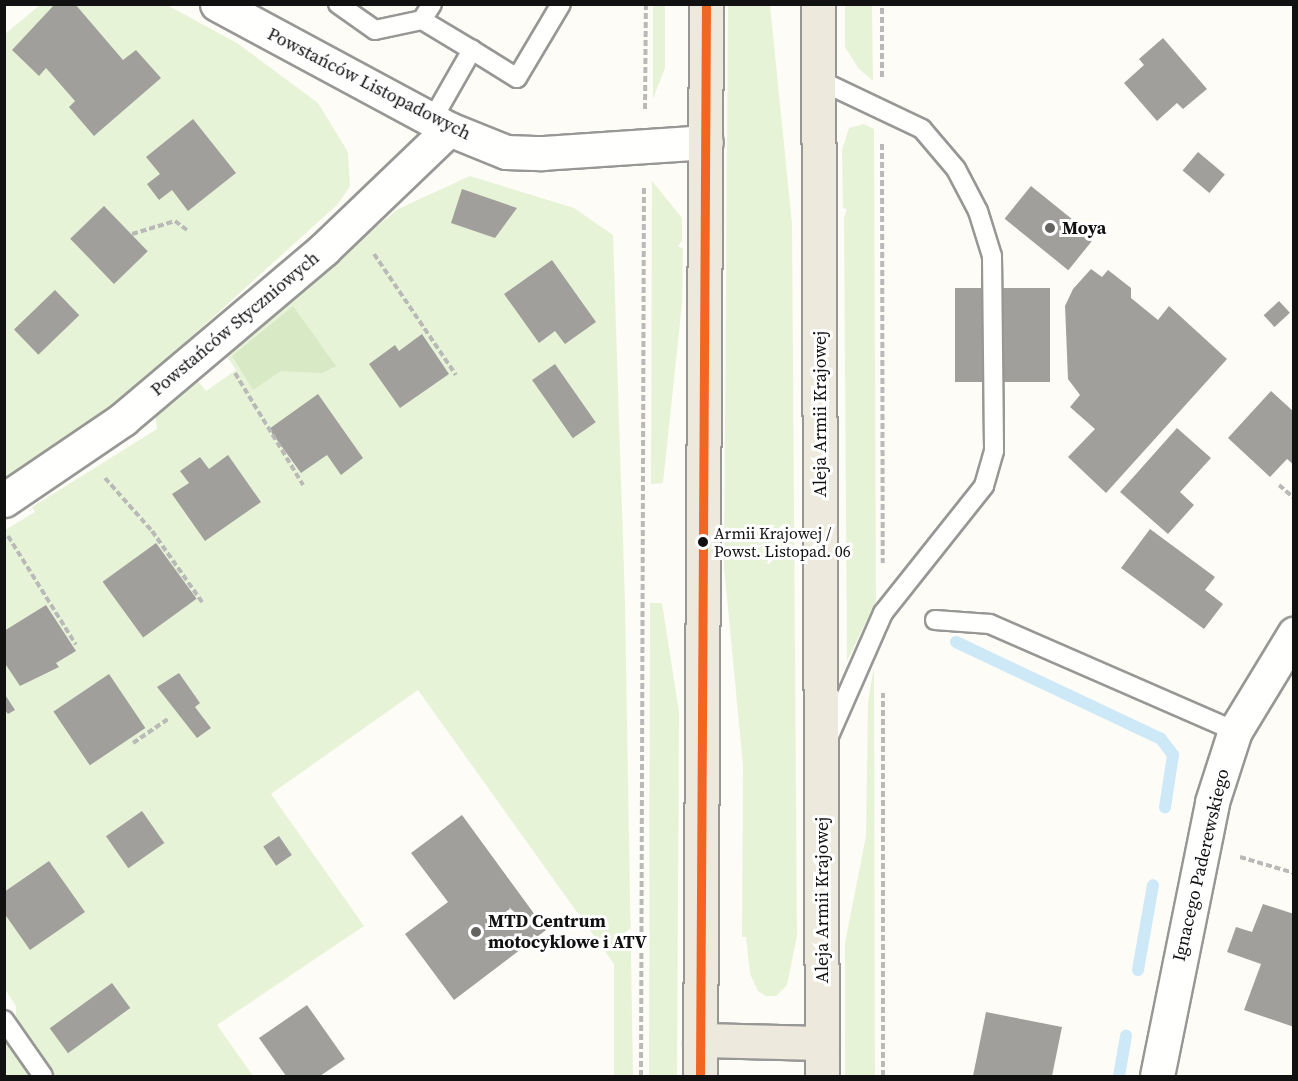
<!DOCTYPE html>
<html>
<head>
<meta charset="utf-8">
<style>
	body { margin:0 }
	#map { position:relative; width:1298px; height:1081px; overflow:hidden; background:#fdfcf7; font-family:"Source Serif 4",serif }
	div>[style] { position:absolute }
	[style*='--x'] { left:calc(var(--x)*1px); top:calc(var(--y)*1px); width:calc(var(--w)*1px); rotate:calc(var(--a)*1deg) }
	.green>* { inset:0; background:#e7f3d7 }
	.forest>* { inset:0; background:#d8eac5 }
	.stream>* { height:12px; margin:-6px; padding:0 6px; transform-origin:6px; border-radius:6px; background:#cde8f7 }
	.building>* { inset:0; background:#a19f9c; transform-origin:0 0 }
	.path>* { height:4px; margin-top:-2px; transform-origin:0; background:repeating-linear-gradient(90deg,#b9b9b8 0 6px,transparent 0 9px) }
	.roads { filter:drop-shadow(2px 0 #979795) drop-shadow(-2px 0 #979795) drop-shadow(0 2px #979795) drop-shadow(0 -2px #979795) }
	.lane>* { height:18px; margin:-9px; padding:0 9px; transform-origin:9px; border-radius:9px; background:#fffffe }
	.street>* { height:33px; margin:-16.5px; padding:0 16.5px; transform-origin:16.5px; border-radius:16.5px; background:#fffffe }
	.primary>* { height:33px; margin:-16.5px; padding:0 16.5px; transform-origin:16.5px; border-radius:16.5px; background:#ede9dc }
	.bus-1>* { height:9px; margin:-4.5px; padding:0 4.5px; transform-origin:4.5px; border-radius:4.5px; background:#f26522 }
	.dots>* { width:16px; height:16px; translate:-50% -50%; box-sizing:border-box; border:3px solid #fff; border-radius:50% }
	span { translate:-50% -50%; white-space:nowrap; text-align:center; line-height:1.15; -webkit-text-stroke:6px #fff; paint-order:stroke }
	.bus-label { font-size:16px; color:#111 }
	.left { translate:0 -50%; text-align:left }
	.street-label { font-size:18px; color:#111 }
	.poi-label { font-size:18px; color:#111; font-weight:700 }
	.frame { position:absolute; inset:0; border:6px solid #111; pointer-events:none }
</style>
</head>
<body>
<div id="map">
	<div class="green">
		<div style="clip-path:polygon(40px 5px,167px 5px,237px 43px,318px 103px,348px 152px,350px 186px,338px 204px,96px 423px,5px 485px,5px 34px)"></div>
		<div style="clip-path:polygon(653px 5px,665px 5px,665px 68px,653px 99px)"></div>
		<div style="clip-path:polygon(728px 5px,770px 5px,792px 224px,797px 936px,787px 985px,776px 996px,766px 996px,758px 991px,750px 974px,746px 937px,742px 937px,743px 765px,724px 567px)"></div>
		<div style="clip-path:polygon(845px 5px,872px 5px,873px 81px,859px 69px,845px 47px)"></div>
		<div style="clip-path:polygon(864px 124px,874px 129px,876px 601px,847px 661px,844px 218px,847px 209px,843px 208px,842px 150px,849px 128px)"></div>
		<div style="clip-path:polygon(470px 176px,574px 208px,613px 235px,625px 602px,633px 1076px,614px 1076px,614px 964px,418px 690px,271px 794px,364px 926px,217px 1025px,253px 1076px,52px 1076px,16px 1021px,16px 1006px,5px 989px,5px 530px,35px 512px,32px 507px,157px 429px,155px 415px,197px 380px,206px 391px,236px 370px,224px 352px,398px 209px)"></div>
		<div style="clip-path:polygon(652px 181px,682px 218px,682px 241px,678px 246px,683px 249px,682px 304px,663px 483px,651px 484px)"></div>
		<div style="clip-path:polygon(650px 603px,662px 603px,679px 712px,677px 1076px,649px 1076px)"></div>
		<div style="clip-path:polygon(874px 667px,875px 1076px,845px 1076px,845px 943px,866px 836px,868px 702px)"></div>
		<div style="clip-path:polygon(4px 1040px,5px 1040px,29px 1076px,5px 1076px)"></div>
	</div>
	<div class="forest">
		<div style="clip-path:polygon(293px 306px,336px 366px,322px 373px,281px 371px,253px 390px,232px 356px)"></div>
	</div>
	<div class="stream">
		<div style="--x:956;--y:642;--w:227;--a:25.3"></div>
		<div style="--x:1161;--y:739;--w:20;--a:53"></div>
		<div style="--x:1173;--y:755;--w:53;--a:98.7"></div>
		<div style="--x:1138;--y:970;--w:86;--a:-80"></div>
		<div style="--x:1119;--y:1076;--w:41;--a:-80.1"></div>
	</div>
	<div class="building">
		<div style="clip-path:polygon(55px 4px,75px 4px,123px 60px,136px 50px,161px 78px,94px 136px,69px 107px,75px 101px,46px 68px,39px 76px,12px 50px)"></div>
		<div style="clip-path:polygon(1163px 38px,1207px 89px,1183px 109px,1177px 103px,1157px 121px,1124px 83px,1144px 65px,1139px 59px)"></div>
		<div style="clip-path:polygon(193px 119px,236px 173px,188px 211px,172px 190px,159px 200px,147px 184px,160px 174px,146px 157px)"></div>
		<div style="left:1198px;top:152px;width:35px;height:24px;rotate:40deg"></div>
		<div style="left:1031px;top:186px;width:82px;height:42px;rotate:39deg"></div>
		<div style="clip-path:polygon(462px 189px,517px 208px,495px 238px,451px 223px)"></div>
		<div style="left:104px;top:206px;width:63px;height:47px;rotate:46deg"></div>
		<div style="clip-path:polygon(552px 260px,596px 322px,565px 344px,555px 331px,539px 343px,504px 294px)"></div>
		<div style="clip-path:polygon(1091px 269px,1102px 277px,1108px 270px,1131px 288px,1131px 298px,1158px 320px,1169px 306px,1227px 359px,1106px 493px,1068px 457px,1095px 429px,1070px 407px,1080px 395px,1068px 379px,1065px 306px,1073px 289px)"></div>
		<div style="left:1050px;top:288px;width:94px;height:95px;rotate:90deg"></div>
		<div style="left:55px;top:290px;width:35px;height:57px;rotate:46deg"></div>
		<div style="left:1279px;top:301px;width:16px;height:21px;rotate:47deg"></div>
		<div style="clip-path:polygon(422px 334px,449px 374px,400px 408px,369px 364px,395px 345px,399px 351px)"></div>
		<div style="left:555px;top:364px;width:71px;height:28px;rotate:55deg"></div>
		<div style="clip-path:polygon(1271px 391px,1294px 412px,1294px 465px,1287px 459px,1270px 477px,1228px 438px)"></div>
		<div style="clip-path:polygon(318px 394px,363px 458px,341px 475px,327px 455px,301px 473px,269px 429px)"></div>
		<div style="clip-path:polygon(1177px 428px,1211px 458px,1180px 492px,1194px 505px,1168px 534px,1120px 492px)"></div>
		<div style="clip-path:polygon(228px 455px,261px 502px,205px 541px,172px 494px,189px 483px,180px 471px,200px 457px,209px 469px)"></div>
		<div style="clip-path:polygon(1150px 529px,1215px 577px,1205px 590px,1223px 604px,1204px 629px,1121px 568px)"></div>
		<div style="left:156px;top:543px;width:69px;height:66px;rotate:54deg"></div>
		<div style="clip-path:polygon(46px 605px,76px 651px,56px 663px,59px 667px,20px 686px,4px 662px,4px 631px)"></div>
		<div style="clip-path:polygon(179px 673px,200px 703px,195px 707px,211px 728px,197px 738px,157px 687px)"></div>
		<div style="left:109px;top:674px;width:65px;height:67px;rotate:56deg"></div>
		<div style="clip-path:polygon(4px 693px,15px 710px,8px 714px,4px 709px)"></div>
		<div style="left:142px;top:811px;width:39px;height:44px;rotate:55deg"></div>
		<div style="clip-path:polygon(462px 815px,546px 930px,454px 1000px,405px 934px,448px 902px,411px 853px)"></div>
		<div style="left:279px;top:836px;width:23px;height:19px;rotate:56deg"></div>
		<div style="clip-path:polygon(49px 861px,85px 912px,30px 950px,4px 913px,4px 892px)"></div>
		<div style="clip-path:polygon(1263px 904px,1294px 914px,1294px 1027px,1244px 1010px,1261px 964px,1227px 952px,1236px 927px,1252px 932px)"></div>
		<div style="left:112px;top:983px;width:31px;height:77px;rotate:54deg"></div>
		<div style="clip-path:polygon(307px 1005px,345px 1059px,320px 1076px,286px 1076px,259px 1038px)"></div>
		<div style="clip-path:polygon(986px 1012px,1062px 1027px,1052px 1076px,973px 1076px)"></div>
	</div>
	<div class="path">
		<div style="--x:882;--y:77;--w:73;--a:-90"></div>
		<div style="--x:645;--y:109;--w:105;--a:-89.5"></div>
		<div style="--x:882;--y:144;--w:419;--a:89.9"></div>
		<div style="--x:132;--y:234;--w:45;--a:-16.8"></div>
		<div style="--x:175;--y:221;--w:15;--a:37"></div>
		<div style="--x:374;--y:254;--w:146;--a:55.9"></div>
		<div style="--x:235;--y:373;--w:131;--a:58.7"></div>
		<div style="--x:105;--y:478;--w:71;--a:48.4"></div>
		<div style="--x:152;--y:531;--w:87;--a:54.8"></div>
		<div style="--x:1279;--y:485;--w:20;--a:41"></div>
		<div style="--x:8;--y:536;--w:128;--a:58"></div>
		<div style="--x:133;--y:743;--w:42;--a:-34.4"></div>
		<div style="--x:1240;--y:857;--w:56;--a:16.5"></div>
		<div style="--x:641;--y:1076;--w:891;--a:-89.81"></div>
		<div style="--x:883;--y:1076;--w:383;--a:-90"></div>
	</div>
	<div class="roads">
		<div class="lane">
			<div style="--x:338;--y:4;--w:45;--a:35.1"></div>
			<div style="--x:375;--y:30;--w:48;--a:-12"></div>
			<div style="--x:472;--y:50;--w:53;--a:31.9"></div>
			<div style="--x:517;--y:78;--w:86;--a:-59.3"></div>
			<div style="--x:819;--y:80;--w:114;--a:25.4"></div>
			<div style="--x:922;--y:129;--w:52;--a:49.6"></div>
			<div style="--x:956;--y:169;--w:47;--a:62.4"></div>
			<div style="--x:978;--y:211;--w:47;--a:72.7"></div>
			<div style="--x:992;--y:256;--w:195;--a:89.4"></div>
			<div style="--x:994;--y:451;--w:36;--a:106"></div>
			<div style="--x:984;--y:486;--w:162;--a:128.5"></div>
			<div style="--x:883;--y:613;--w:137;--a:113.7"></div>
			<div style="--x:432;--y:120;--w:81;--a:-60.3"></div>
			<div style="--x:472;--y:50;--w:58;--a:-149"></div>
			<div style="--x:422;--y:20;--w:19;--a:-58"></div>
			<div style="--x:935;--y:620;--w:55;--a:4.2"></div>
			<div style="--x:990;--y:624;--w:267;--a:23.6"></div>
			<div style="--x:4;--y:1020;--w:68;--a:55.1"></div>
		</div>
		<div class="street">
			<div style="--x:217;--y:4;--w:264;--a:28.3"></div>
			<div style="--x:449;--y:129;--w:61;--a:22"></div>
			<div style="--x:506;--y:152;--w:36;--a:2"></div>
			<div style="--x:542;--y:153;--w:164;--a:-3.8"></div>
			<div style="--x:4;--y:500;--w:144;--a:-34.2"></div>
			<div style="--x:123;--y:419;--w:263;--a:-40.2"></div>
			<div style="--x:324;--y:249;--w:173;--a:-43.8"></div>
			<div style="--x:1157;--y:1076;--w:279;--a:-78.6"></div>
			<div style="--x:1212;--y:802;--w:75;--a:-72.1"></div>
			<div style="--x:1235;--y:731;--w:114;--a:-58.7"></div>
		</div>
		<div class="primary">
			<div style="--x:818;--y:4;--w:1072;--a:89.79"></div>
			<div style="--x:700;--y:1040;--w:122;--a:1.4"></div>
			<div style="--x:700;--y:1076;--w:1072;--a:-89.68"></div>
		</div>
	</div>
	<div class="bus-1">
		<div style="--x:700;--y:1076;--w:1072;--a:-89.68"></div>
	</div>
	<div class="dots">
		<div style="left:1050px;top:228px;background:#646362"></div>
		<div style="left:703px;top:542px;background:#111"></div>
		<div style="left:476px;top:932px;background:#646362"></div>
	</div>
	<div class="bus-label">
		<span class="left" style="left:714px;top:542px">Armii Krajowej /<br>Powst. Listopad. 06</span>
	</div>
	<div class="street-label">
		<span style="left:369px;top:84px;rotate:27deg">Powstańców Listopadowych</span>
		<span style="left:235px;top:324px;rotate:-40deg">Powstańców Styczniowych</span>
		<span style="left:820px;top:414px;rotate:-90deg">Aleja Armii Krajowej</span>
		<span style="left:1201px;top:865px;rotate:-77deg">Ignacego Paderewskiego</span>
		<span style="left:822px;top:900px;rotate:-90deg">Aleja Armii Krajowej</span>
	</div>
	<div class="poi-label">
		<span class="left" style="left:1062px;top:228px">Moya</span>
		<span class="left" style="left:488px;top:932px">MTD Centrum<br>motocyklowe i ATV</span>
	</div>
	<div class="frame"></div>
</div>
</body>
</html>
